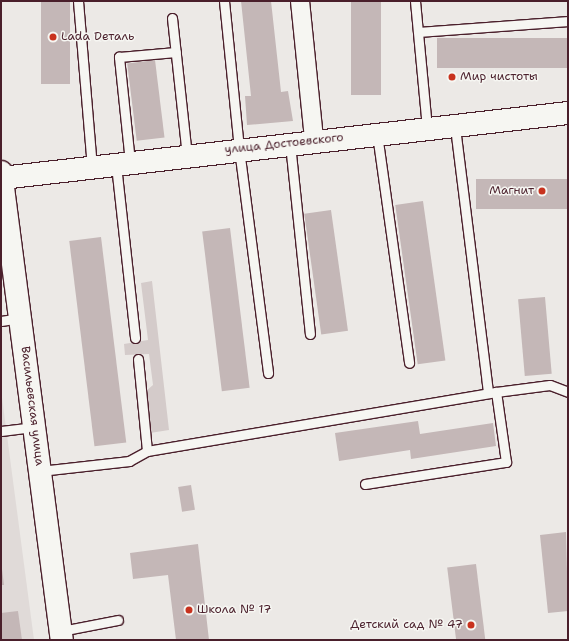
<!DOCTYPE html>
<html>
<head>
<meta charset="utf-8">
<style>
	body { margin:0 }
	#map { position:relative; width:569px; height:641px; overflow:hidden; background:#ece9e6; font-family:"Shantell Sans",sans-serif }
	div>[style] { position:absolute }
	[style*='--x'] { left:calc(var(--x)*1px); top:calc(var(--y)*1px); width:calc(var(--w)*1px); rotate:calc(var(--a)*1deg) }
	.built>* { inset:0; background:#e0dad8 }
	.green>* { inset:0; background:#d4cbca }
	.building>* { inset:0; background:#c4b7b7; transform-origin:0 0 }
	.roads { filter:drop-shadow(1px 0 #4a1f2b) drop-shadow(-1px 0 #4a1f2b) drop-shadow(0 1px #4a1f2b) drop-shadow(0 -1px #4a1f2b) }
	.lane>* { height:9px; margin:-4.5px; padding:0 4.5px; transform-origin:4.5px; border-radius:4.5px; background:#f6f6f2 }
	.street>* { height:18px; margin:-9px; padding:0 9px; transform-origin:9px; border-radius:9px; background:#f6f6f2 }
	.secondary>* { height:22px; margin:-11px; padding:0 11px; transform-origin:11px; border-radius:11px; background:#f6f6f2 }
	.dots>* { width:11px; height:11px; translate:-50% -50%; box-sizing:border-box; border:2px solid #f6f6f2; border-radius:50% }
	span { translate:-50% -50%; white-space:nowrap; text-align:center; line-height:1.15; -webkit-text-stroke:3px #f6f6f2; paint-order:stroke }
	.poi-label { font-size:12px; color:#4a1f2b }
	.left { translate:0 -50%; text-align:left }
	.right { translate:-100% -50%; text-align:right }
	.street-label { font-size:12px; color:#4a1f2b }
	.frame { position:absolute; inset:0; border:2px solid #4a1f2b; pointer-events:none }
</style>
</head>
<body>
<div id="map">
	<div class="built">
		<div style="clip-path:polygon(1px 390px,34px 640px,1px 640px)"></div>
	</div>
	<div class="green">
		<div style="clip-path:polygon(152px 281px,169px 430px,150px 433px,146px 391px,153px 385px,149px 354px,125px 355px,124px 344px,148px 340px,141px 283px)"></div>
	</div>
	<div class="building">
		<div style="left:41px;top:1px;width:29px;height:83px"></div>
		<div style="clip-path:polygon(241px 1px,271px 1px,281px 92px,288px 91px,293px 121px,247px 125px,245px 96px,251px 96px)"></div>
		<div style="left:351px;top:1px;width:30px;height:94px"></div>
		<div style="left:568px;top:38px;width:30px;height:131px;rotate:90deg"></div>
		<div style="left:155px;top:60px;width:78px;height:28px;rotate:83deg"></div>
		<div style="left:568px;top:179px;width:30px;height:92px;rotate:90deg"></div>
		<div style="left:423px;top:201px;width:161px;height:28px;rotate:82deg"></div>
		<div style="left:331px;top:210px;width:122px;height:27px;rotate:82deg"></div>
		<div style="left:230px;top:228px;width:161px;height:28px;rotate:83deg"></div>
		<div style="left:101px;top:237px;width:207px;height:32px;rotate:83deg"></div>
		<div style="left:545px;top:297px;width:77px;height:27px;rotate:85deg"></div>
		<div style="clip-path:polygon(418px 421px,420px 434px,493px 423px,496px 446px,411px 459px,410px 450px,339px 461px,335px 433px)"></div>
		<div style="left:191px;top:485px;width:25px;height:13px;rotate:81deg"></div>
		<div style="clip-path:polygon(566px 532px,568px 611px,548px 613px,540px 535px)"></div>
		<div style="clip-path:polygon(198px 544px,209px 640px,176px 640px,168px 575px,133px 579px,130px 553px)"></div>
		<div style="clip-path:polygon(1px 561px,4px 585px,1px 585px)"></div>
		<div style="left:476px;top:564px;width:77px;height:29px;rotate:83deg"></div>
		<div style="clip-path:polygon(18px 611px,22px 640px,1px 640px,1px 613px)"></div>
	</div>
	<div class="roads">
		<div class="lane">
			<div style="--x:78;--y:1;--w:166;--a:85.2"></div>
			<div style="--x:224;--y:1;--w:149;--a:84.2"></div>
			<div style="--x:239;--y:149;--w:226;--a:82.6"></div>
			<div style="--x:415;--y:1;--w:129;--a:84.6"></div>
			<div style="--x:172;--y:18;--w:138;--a:83.8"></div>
			<div style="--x:419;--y:32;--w:149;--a:-4.2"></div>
			<div style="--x:455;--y:127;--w:268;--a:82.9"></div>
			<div style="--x:377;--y:134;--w:231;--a:82"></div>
			<div style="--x:290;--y:144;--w:191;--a:84"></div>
			<div style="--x:130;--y:162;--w:106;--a:-96"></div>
			<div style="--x:119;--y:57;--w:57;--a:-5"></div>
			<div style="--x:116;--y:165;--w:174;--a:83.7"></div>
			<div style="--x:1;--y:321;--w:19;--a:-9"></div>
			<div style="--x:138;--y:359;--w:92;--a:84.4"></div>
			<div style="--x:1;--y:431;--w:34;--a:-7"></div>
			<div style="--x:40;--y:471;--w:90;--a:-6.4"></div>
			<div style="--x:129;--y:461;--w:21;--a:-29"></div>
			<div style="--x:147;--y:451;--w:354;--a:-9.6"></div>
			<div style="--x:496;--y:392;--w:54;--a:-7.4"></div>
			<div style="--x:550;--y:385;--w:19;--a:21"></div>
			<div style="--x:365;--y:484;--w:143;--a:-8.9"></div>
			<div style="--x:506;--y:462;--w:71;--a:-98.1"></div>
			<div style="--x:61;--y:631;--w:58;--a:-10.9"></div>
		</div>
		<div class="street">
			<div style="--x:300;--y:1;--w:140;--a:84.2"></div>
		</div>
		<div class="secondary">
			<div style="--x:1;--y:172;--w:472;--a:82.6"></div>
			<div style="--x:2;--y:178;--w:570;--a:-6.55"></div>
		</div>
	</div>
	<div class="dots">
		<div style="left:53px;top:37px;background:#c8321e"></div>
		<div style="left:452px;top:77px;background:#c8321e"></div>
		<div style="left:542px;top:191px;background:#c8321e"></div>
		<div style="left:189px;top:610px;background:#c8321e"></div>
		<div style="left:471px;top:625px;background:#c8321e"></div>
	</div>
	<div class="poi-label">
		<span class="left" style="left:61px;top:37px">Lada Dеталь</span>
		<span class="left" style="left:460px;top:77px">Мир чистоты</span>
		<span class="right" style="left:534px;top:191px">Магнит</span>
		<span class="left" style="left:197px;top:610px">Школа № 17</span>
		<span class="right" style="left:463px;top:625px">Детский сад № 47</span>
	</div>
	<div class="street-label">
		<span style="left:284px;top:144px;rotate:-6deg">улица Достоевского</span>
		<span style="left:32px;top:406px;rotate:83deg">Васильевская улица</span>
	</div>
	<div class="frame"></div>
</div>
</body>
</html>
